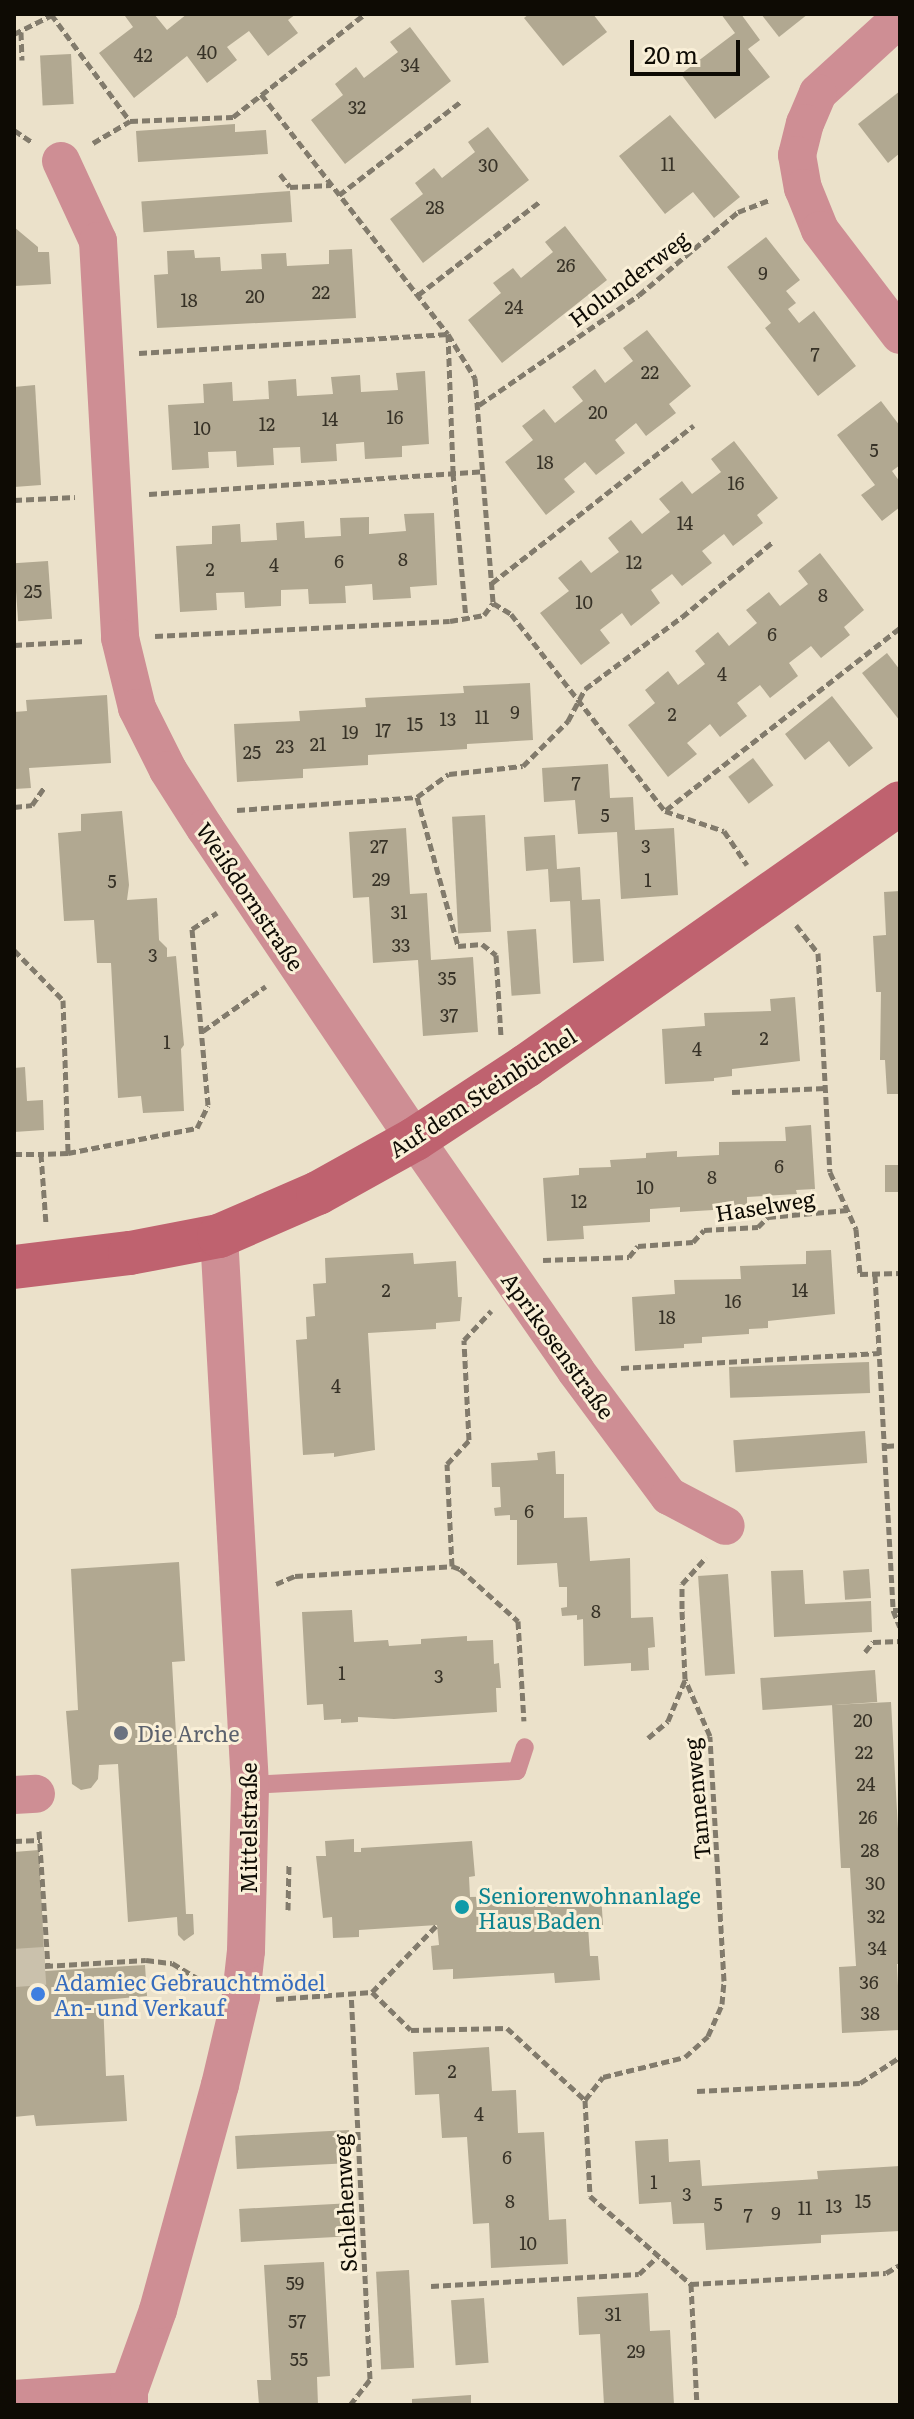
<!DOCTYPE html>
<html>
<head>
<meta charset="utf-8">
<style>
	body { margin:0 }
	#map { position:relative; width:914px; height:2419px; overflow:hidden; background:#ebe1ca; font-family:Literata,serif }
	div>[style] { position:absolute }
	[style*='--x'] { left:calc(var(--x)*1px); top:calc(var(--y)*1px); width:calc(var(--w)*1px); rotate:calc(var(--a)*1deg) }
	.building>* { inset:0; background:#b1a891; transform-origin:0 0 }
	.street-tunnel>* { height:38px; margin-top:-19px; transform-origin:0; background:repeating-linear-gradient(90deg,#cac1ac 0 38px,transparent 0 57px) }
	.path>* { height:5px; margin-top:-2.5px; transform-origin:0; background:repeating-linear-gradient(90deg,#827b6c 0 8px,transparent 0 12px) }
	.lane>* { height:18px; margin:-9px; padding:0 9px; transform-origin:9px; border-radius:9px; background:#ce8e94 }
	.street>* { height:38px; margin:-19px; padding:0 19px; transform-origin:19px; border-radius:19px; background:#ce8e94 }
	.secondary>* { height:44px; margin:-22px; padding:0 22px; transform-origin:22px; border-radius:22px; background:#bf626f }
	.dots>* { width:22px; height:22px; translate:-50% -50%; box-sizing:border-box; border:4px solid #f9efd7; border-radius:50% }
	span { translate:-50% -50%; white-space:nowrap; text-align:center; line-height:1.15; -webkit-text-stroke:6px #f9efd7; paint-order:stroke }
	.number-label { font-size:18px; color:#373227 }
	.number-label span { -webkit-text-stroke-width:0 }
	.street-label { font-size:22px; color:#0e0b04 }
	.worship-label { font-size:22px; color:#5b616d }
	.left { translate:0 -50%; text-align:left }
	.culture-label { font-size:22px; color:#0d838f }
	.shop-label { font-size:22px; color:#366cbe }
	.frame { position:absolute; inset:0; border:16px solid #0e0b04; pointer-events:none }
	.scale { position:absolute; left:630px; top:40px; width:110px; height:36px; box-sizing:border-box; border:4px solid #0e0b04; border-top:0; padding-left:10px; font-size:24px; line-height:28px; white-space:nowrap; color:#0e0b04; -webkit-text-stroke:6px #f9efd7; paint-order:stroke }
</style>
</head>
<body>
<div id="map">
	<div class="building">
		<div style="clip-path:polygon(129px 14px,154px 14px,167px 30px,187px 14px,296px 14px,288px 20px,298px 33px,268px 56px,249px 31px,227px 47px,237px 60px,207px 83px,187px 56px,134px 98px,99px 53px,133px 27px,125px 16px)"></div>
		<div style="clip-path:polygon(529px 14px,593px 14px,607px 32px,563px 66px,524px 18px)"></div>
		<div style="clip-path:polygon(721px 14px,741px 14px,760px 40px,748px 49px,770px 77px,715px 119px,681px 74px,735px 33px)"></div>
		<div style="clip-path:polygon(761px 14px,808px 14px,779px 37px)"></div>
		<div style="clip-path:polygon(410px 27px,451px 81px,345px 164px,311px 120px,343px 95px,335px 84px,356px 67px,364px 78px,398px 52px,390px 42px)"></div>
		<div style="left:71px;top:54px;width:50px;height:31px;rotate:87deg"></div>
		<div style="clip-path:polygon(900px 91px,900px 153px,888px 163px,858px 124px)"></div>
		<div style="clip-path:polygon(670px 115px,740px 197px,714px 218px,693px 192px,665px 214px,619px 156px)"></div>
		<div style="clip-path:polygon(235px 124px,235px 132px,266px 130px,268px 154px,138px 162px,136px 131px)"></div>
		<div style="clip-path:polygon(488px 127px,529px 180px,423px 263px,390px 219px,423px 194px,415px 183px,434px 168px,442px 178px,475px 152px,468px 142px)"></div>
		<div style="left:290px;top:191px;width:31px;height:149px;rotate:86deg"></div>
		<div style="clip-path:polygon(565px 226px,607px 280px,502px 363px,468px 320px,501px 293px,493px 283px,513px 268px,521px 278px,553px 252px,545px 242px)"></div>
		<div style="clip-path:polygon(14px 227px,38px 247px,38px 252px,49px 252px,51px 284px,14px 286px)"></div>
		<div style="clip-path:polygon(766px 237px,800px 280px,786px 291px,796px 303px,788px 309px,799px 323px,814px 311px,856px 366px,818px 396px,765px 328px,771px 323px,727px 267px)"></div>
		<div style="clip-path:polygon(352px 249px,356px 318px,157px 328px,154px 275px,168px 274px,167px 251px,194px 250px,195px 258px,220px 257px,221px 271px,262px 269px,261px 254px,286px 253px,287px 266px,329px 264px,329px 250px)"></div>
		<div style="clip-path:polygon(647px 330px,691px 386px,669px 404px,676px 413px,646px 436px,636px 423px,615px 440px,625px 453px,596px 475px,585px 462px,564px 479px,575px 492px,546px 515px,505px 462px,533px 440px,522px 426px,544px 409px,555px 423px,583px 401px,572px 387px,595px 369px,605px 383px,633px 361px,623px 348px)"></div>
		<div style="clip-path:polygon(425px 371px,429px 444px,402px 446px,402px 457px,365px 459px,364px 442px,336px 444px,337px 461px,301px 463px,300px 447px,273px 448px,274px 465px,237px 467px,236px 451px,208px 452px,209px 468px,172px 470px,168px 405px,204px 403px,203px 384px,232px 382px,233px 401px,269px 399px,268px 381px,296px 379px,297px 396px,333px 394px,331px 377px,360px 375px,361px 392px,398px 390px,396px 373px)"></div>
		<div style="clip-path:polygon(35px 385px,41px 485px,14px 487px,14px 387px)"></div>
		<div style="clip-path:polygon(881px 401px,900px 426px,900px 465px,892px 471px,900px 482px,900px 507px,882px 521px,861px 495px,875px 485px,837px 435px)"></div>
		<div style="clip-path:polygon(734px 441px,778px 498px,757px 515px,763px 523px,733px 546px,724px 534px,702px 551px,712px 563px,682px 586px,672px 574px,651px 590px,660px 603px,631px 626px,622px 613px,600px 630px,610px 643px,581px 665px,540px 613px,569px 591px,558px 578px,581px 560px,591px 573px,619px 552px,608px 538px,631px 520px,642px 534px,670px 512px,659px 499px,682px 481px,692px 494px,721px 472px,711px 459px)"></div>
		<div style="clip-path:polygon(434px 513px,437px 585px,410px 587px,411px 598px,373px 600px,372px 584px,345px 586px,346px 603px,309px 604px,308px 589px,281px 590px,281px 606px,245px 608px,244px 592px,216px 593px,217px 610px,180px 612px,176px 546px,212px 544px,212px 526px,240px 524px,241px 542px,277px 540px,276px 523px,304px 521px,305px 538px,341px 536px,340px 518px,369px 517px,369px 534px,406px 531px,404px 514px)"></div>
		<div style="clip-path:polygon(820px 553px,864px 610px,844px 627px,850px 635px,821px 658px,811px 646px,789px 663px,798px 676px,770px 698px,760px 685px,737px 703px,747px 716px,720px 737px,710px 724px,687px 743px,697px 754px,668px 777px,628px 725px,655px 703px,645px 690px,668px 671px,678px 685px,705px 664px,695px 651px,718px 632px,729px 646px,757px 623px,746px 610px,769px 592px,780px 606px,808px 584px,798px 571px)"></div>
		<div style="left:48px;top:561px;width:58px;height:34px;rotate:86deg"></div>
		<div style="clip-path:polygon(887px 653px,900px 670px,900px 721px,862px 673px)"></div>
		<div style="clip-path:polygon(530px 683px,533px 740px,467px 744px,467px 749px,368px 755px,368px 765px,303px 769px,303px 778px,237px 782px,234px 724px,300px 721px,299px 711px,366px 707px,365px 698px,464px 693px,463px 686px)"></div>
		<div style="clip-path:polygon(107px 695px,111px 763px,29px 768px,31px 788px,14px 789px,14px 712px,27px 711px,26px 700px)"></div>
		<div style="clip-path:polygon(832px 696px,873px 748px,849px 767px,829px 741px,805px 760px,785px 734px)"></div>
		<div style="left:753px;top:758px;width:34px;height:31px;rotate:53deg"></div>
		<div style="clip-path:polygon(608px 764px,610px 798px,633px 797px,635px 830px,674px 828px,678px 895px,621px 899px,617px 832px,578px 834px,575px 800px,544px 802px,542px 768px)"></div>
		<div style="clip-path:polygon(122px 811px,129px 885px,127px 900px,157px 898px,159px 940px,167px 948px,167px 957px,176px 956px,184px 1045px,181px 1049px,184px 1111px,143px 1113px,141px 1096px,118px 1098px,111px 963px,97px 963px,94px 920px,64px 921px,58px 833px,81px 831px,81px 814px)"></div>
		<div style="left:485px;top:815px;width:117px;height:33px;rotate:87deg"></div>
		<div style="clip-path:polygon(406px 828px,410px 894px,427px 893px,431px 960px,473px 957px,478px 1032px,423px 1036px,418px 960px,373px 963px,369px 897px,353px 898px,349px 832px)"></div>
		<div style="clip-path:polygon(555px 835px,557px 869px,580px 867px,582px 900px,600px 899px,604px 961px,573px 963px,570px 901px,550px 902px,548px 869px,526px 871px,524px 837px)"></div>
		<div style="clip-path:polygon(900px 891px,900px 1094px,887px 1094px,885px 1060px,880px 1060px,881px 992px,876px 992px,873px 936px,886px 935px,884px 892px)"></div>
		<div style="left:536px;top:929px;width:65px;height:29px;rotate:86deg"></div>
		<div style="clip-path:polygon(795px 997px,800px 1061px,732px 1069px,732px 1076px,714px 1078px,714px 1081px,665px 1084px,662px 1029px,705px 1026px,704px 1013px,771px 1011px,770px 999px)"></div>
		<div style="clip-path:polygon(25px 1067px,27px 1101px,43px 1100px,44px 1130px,14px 1132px,14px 1068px)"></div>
		<div style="clip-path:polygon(811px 1125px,815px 1189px,796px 1190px,797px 1194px,747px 1197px,747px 1205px,729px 1206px,730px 1209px,680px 1212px,680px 1207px,650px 1209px,650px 1222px,583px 1226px,584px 1239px,547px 1241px,543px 1178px,579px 1175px,579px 1168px,611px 1167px,610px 1160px,646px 1158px,646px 1153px,677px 1151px,677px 1157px,719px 1155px,719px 1142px,786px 1141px,785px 1127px)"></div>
		<div style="left:900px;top:1165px;width:27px;height:15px;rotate:90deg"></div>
		<div style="clip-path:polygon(831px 1250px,835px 1314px,768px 1321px,768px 1328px,749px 1329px,749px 1334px,702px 1337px,702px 1343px,684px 1344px,684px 1348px,635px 1351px,632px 1297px,675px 1294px,674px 1280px,741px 1279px,740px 1266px,806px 1264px,806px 1251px)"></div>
		<div style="clip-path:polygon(413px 1253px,414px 1264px,456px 1261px,458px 1297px,462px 1297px,460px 1321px,436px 1323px,436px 1329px,368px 1333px,375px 1450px,334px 1457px,334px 1453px,303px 1455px,296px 1340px,307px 1339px,306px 1317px,315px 1316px,313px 1284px,326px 1283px,325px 1258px)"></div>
		<div style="left:869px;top:1362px;width:31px;height:140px;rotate:88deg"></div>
		<div style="left:865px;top:1431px;width:32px;height:132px;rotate:86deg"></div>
		<div style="clip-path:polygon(555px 1451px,556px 1474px,564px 1474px,564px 1518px,587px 1517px,590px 1561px,630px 1558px,631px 1618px,653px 1617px,655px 1647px,648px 1648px,649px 1670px,631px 1671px,631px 1663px,584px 1666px,583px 1619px,577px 1620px,577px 1615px,562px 1616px,561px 1608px,567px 1607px,567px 1587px,559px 1587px,557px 1563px,517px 1565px,517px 1520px,510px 1520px,510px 1515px,495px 1516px,494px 1508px,501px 1507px,500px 1487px,492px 1487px,491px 1463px,538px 1460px,537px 1453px)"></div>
		<div style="clip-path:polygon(179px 1562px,185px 1661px,172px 1662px,186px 1914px,193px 1914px,194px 1934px,184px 1941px,178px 1935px,177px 1917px,128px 1922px,118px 1764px,99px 1765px,98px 1779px,91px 1788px,81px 1790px,72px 1784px,66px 1711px,78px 1710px,71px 1569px)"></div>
		<div style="left:869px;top:1569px;width:29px;height:26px;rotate:86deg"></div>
		<div style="clip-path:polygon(803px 1570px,805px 1604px,871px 1601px,872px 1632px,774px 1637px,771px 1571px)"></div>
		<div style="left:728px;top:1574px;width:100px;height:30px;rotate:86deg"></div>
		<div style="clip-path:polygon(352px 1610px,354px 1642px,388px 1640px,389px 1646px,421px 1644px,421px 1639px,467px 1636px,467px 1641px,493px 1640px,494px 1664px,499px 1663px,501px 1688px,496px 1688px,497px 1712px,394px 1719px,358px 1717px,358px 1722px,341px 1723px,341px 1719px,324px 1720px,323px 1704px,307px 1705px,302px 1612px)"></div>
		<div style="left:875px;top:1670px;width:32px;height:115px;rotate:86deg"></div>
		<div style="clip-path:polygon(891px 1702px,900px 1865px,900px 1964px,897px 1964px,900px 2030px,842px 2033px,839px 1967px,856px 1966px,850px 1868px,841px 1868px,832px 1705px)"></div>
		<div style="clip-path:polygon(354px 1839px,354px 1852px,361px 1852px,361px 1848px,472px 1841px,475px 1876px,469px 1877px,470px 1897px,601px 1894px,603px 1925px,588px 1926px,590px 1956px,598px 1956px,600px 1980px,555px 1983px,554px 1973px,453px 1979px,453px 1969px,433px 1970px,431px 1946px,439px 1945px,437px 1925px,359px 1930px,359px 1937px,333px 1938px,332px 1917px,323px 1918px,316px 1856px,326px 1856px,325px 1841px)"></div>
		<div style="clip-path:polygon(39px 1850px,45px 1971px,145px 1965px,147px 1996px,103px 2000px,106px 2076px,124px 2075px,127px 2121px,36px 2126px,34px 2115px,14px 2117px,14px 1852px)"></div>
		<div style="clip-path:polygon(489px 2047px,492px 2091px,516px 2090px,518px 2133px,544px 2132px,549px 2220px,566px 2219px,568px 2264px,491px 2268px,489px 2223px,473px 2224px,467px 2137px,442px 2138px,439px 2094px,415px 2095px,413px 2052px)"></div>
		<div style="left:349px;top:2130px;width:33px;height:114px;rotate:87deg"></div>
		<div style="clip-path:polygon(668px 2139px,669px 2162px,700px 2160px,702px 2186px,818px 2179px,817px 2171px,900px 2166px,900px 2231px,821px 2235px,821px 2243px,706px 2250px,704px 2223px,673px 2224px,671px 2202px,639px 2204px,635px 2141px)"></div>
		<div style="left:353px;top:2203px;width:33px;height:114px;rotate:87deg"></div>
		<div style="clip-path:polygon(324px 2262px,330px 2376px,317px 2377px,318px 2405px,259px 2405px,257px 2380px,271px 2380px,264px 2265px)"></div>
		<div style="left:409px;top:2270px;width:98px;height:33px;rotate:87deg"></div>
		<div style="clip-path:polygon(648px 2293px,650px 2331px,670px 2330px,674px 2405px,604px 2405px,600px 2334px,579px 2335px,577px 2297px)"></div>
		<div style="left:484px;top:2298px;width:65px;height:33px;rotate:86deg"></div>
		<div style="clip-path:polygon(471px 2395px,471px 2405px,412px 2405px,412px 2399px)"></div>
	</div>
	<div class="street-tunnel">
		<div style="--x:14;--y:1968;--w:31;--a:-4"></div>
	</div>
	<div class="path">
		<div style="--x:51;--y:14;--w:133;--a:53.6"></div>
		<div style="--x:21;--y:32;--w:28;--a:88"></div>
		<div style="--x:14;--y:34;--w:42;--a:-26.6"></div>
		<div style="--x:261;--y:94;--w:304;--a:52.1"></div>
		<div style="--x:448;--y:334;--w:52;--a:58.5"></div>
		<div style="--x:475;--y:378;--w:226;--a:85.4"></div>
		<div style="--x:493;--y:603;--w:21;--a:31"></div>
		<div style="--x:511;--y:614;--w:250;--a:52"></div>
		<div style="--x:665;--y:811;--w:62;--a:18.7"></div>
		<div style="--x:724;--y:831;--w:41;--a:55.9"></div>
		<div style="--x:14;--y:130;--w:23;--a:34"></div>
		<div style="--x:93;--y:143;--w:43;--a:-30.7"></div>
		<div style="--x:130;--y:121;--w:103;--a:-2.2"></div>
		<div style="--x:233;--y:117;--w:167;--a:-38"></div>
		<div style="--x:280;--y:174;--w:16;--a:52"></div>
		<div style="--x:290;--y:187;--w:41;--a:-2.8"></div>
		<div style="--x:339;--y:195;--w:153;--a:-37.5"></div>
		<div style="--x:418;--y:295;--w:153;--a:-37.5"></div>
		<div style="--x:139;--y:353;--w:310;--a:-3.5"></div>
		<div style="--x:448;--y:334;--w:139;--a:87.9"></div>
		<div style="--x:453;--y:473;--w:147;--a:84.9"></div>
		<div style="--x:479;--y:405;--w:194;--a:-34.5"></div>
		<div style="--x:639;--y:295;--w:129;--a:-40"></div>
		<div style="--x:738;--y:212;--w:34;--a:-21"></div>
		<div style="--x:149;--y:494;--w:335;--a:-3.9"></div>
		<div style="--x:14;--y:500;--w:61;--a:-2.8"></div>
		<div style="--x:492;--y:583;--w:256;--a:-38"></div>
		<div style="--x:155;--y:636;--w:295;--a:-2.9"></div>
		<div style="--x:450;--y:621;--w:35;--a:-10"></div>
		<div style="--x:484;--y:615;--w:15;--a:-53"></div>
		<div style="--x:14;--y:645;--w:71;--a:-3.2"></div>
		<div style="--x:417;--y:797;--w:39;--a:-36"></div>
		<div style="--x:449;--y:774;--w:74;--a:-6.2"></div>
		<div style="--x:523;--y:766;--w:64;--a:-45"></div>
		<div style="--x:568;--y:721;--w:36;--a:-62"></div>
		<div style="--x:585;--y:689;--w:121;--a:-36.6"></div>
		<div style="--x:682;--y:617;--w:119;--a:-39.6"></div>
		<div style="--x:14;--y:807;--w:18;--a:-6"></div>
		<div style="--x:32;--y:805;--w:21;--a:-55"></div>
		<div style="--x:237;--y:810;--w:180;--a:-4.1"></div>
		<div style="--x:417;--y:797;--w:155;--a:74.6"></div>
		<div style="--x:458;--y:946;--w:24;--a:-5"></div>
		<div style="--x:482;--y:944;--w:18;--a:38"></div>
		<div style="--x:496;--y:955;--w:82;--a:86.5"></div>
		<div style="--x:666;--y:810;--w:296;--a:-37.9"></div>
		<div style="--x:796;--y:925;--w:36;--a:52"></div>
		<div style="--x:818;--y:953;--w:219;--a:86.9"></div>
		<div style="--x:830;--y:1172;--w:63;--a:65.5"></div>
		<div style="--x:856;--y:1229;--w:45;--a:84.9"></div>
		<div style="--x:860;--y:1274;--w:40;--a:-1.4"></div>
		<div style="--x:14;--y:950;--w:70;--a:45.6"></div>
		<div style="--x:63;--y:1000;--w:153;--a:88.1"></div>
		<div style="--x:68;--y:1153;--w:27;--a:178"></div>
		<div style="--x:41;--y:1154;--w:70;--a:85.9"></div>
		<div style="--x:203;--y:1031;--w:77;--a:-35.5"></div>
		<div style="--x:732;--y:1092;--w:94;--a:-2.4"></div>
		<div style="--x:68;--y:1153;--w:131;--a:-11"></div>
		<div style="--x:197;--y:1128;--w:25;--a:-64"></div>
		<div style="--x:208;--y:1105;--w:177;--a:-95.2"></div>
		<div style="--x:192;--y:929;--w:30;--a:-33"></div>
		<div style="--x:14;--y:1154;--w:27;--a:0"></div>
		<div style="--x:543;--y:1260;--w:86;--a:-2"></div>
		<div style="--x:629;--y:1257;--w:14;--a:-51"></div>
		<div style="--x:638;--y:1246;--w:55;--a:-4.2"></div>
		<div style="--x:693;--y:1242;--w:16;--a:-47"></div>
		<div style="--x:704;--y:1230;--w:54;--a:-3.2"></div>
		<div style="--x:758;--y:1227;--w:14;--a:-45"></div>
		<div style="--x:768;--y:1217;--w:80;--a:-5"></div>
		<div style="--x:875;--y:1275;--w:335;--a:86.9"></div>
		<div style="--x:893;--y:1610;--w:7;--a:0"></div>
		<div style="--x:621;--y:1368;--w:259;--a:-3.3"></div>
		<div style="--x:886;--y:1446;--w:14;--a:-4"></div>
		<div style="--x:452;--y:1566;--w:9;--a:21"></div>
		<div style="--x:460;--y:1569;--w:78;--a:41.9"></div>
		<div style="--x:518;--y:1621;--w:100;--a:86.6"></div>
		<div style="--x:276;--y:1584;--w:21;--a:-23"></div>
		<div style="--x:295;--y:1576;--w:157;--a:-3.6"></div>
		<div style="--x:452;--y:1566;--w:102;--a:-92.8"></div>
		<div style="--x:447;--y:1464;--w:33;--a:-47"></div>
		<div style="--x:469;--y:1440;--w:100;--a:-92.9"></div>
		<div style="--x:464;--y:1340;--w:40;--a:-47"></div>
		<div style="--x:893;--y:1610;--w:18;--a:68"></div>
		<div style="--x:865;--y:1652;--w:13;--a:-51"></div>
		<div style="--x:873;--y:1642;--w:27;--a:-2"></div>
		<div style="--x:648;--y:1738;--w:26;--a:-40"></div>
		<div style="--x:668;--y:1721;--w:44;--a:-67.5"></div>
		<div style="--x:39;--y:1831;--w:134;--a:86.2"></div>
		<div style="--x:14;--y:1841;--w:26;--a:-2"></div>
		<div style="--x:288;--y:1910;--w:46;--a:-88.8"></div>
		<div style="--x:45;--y:1966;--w:101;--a:-3.4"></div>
		<div style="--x:146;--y:1960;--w:26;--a:7"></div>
		<div style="--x:172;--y:1963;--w:39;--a:31"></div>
		<div style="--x:372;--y:1992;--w:93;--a:-45.9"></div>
		<div style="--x:276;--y:1999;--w:96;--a:-4.2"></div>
		<div style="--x:372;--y:1992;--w:54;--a:44.3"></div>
		<div style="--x:411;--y:2030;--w:96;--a:-1.2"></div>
		<div style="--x:507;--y:2028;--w:106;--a:42.7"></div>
		<div style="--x:585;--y:2100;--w:96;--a:87"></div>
		<div style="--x:590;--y:2196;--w:134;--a:41.1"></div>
		<div style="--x:691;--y:2284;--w:195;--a:-3.2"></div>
		<div style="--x:886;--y:2273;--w:16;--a:-30"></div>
		<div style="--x:697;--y:2091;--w:163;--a:-2.8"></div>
		<div style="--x:860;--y:2083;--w:48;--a:-33"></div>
		<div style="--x:585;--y:2100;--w:29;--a:-52"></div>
		<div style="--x:603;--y:2077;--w:84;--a:-13.7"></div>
		<div style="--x:685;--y:2057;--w:31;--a:-42"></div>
		<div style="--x:708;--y:2036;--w:35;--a:-66"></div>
		<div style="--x:722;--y:2004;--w:23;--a:-85"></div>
		<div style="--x:724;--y:1981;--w:245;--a:-93.3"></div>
		<div style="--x:710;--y:1736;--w:62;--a:-113.7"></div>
		<div style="--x:685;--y:1679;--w:70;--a:-92.5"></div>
		<div style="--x:682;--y:1609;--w:25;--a:-90"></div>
		<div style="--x:682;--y:1584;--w:36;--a:-48"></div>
		<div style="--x:691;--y:2284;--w:121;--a:87.2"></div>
		<div style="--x:431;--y:2286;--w:208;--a:-3.3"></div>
		<div style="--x:639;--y:2274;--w:26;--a:-43"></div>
		<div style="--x:350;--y:2405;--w:33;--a:-52"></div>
		<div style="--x:370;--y:2379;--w:386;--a:-92.8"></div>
	</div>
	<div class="lane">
		<div style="--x:250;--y:1785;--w:267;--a:-3"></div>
		<div style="--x:517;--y:1771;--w:25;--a:-72"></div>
	</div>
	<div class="street">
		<div style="--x:900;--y:18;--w:111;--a:137.6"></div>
		<div style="--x:818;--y:93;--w:33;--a:113"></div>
		<div style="--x:805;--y:123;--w:33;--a:104"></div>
		<div style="--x:797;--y:155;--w:34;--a:80"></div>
		<div style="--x:803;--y:188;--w:45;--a:68"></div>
		<div style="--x:820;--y:230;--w:132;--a:52.7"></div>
		<div style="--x:61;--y:161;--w:88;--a:65.2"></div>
		<div style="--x:98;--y:241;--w:398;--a:86.8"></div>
		<div style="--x:120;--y:638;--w:72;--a:76.3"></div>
		<div style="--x:137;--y:708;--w:69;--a:63.4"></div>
		<div style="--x:168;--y:770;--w:69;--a:57.5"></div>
		<div style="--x:205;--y:828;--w:375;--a:56"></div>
		<div style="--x:415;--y:1139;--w:282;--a:55.2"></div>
		<div style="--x:576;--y:1371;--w:156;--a:53.4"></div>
		<div style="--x:669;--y:1496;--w:64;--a:27.8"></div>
		<div style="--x:14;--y:1795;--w:22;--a:-3"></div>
		<div style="--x:14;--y:2399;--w:115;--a:-4"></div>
		<div style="--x:129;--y:2405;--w:14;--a:-90"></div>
		<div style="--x:129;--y:2391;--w:86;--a:-70.3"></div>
		<div style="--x:158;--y:2310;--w:233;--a:-74.6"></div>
		<div style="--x:220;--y:2085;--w:91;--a:-76.7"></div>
		<div style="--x:241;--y:1996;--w:45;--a:-83.7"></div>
		<div style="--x:246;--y:1951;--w:166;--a:-88.6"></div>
		<div style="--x:250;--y:1785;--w:550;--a:-93.23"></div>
	</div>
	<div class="secondary">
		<div style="--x:14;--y:1267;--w:117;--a:-6.9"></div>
		<div style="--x:130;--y:1253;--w:91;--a:-10.8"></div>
		<div style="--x:219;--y:1236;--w:108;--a:-23.5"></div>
		<div style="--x:318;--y:1193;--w:111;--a:-29.1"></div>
		<div style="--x:415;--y:1139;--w:133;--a:-33.3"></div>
		<div style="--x:526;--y:1066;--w:457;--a:-35.1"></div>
	</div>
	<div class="dots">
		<div style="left:121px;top:1733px;background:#6b7280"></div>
		<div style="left:462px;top:1907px;background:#0f9aa8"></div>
		<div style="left:38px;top:1994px;background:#3f7fe0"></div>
	</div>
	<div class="number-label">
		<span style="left:207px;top:52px">40</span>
		<span style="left:143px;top:55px">42</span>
		<span style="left:410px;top:65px">34</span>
		<span style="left:357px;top:107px">32</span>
		<span style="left:668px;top:164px">11</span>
		<span style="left:488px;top:165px">30</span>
		<span style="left:435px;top:207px">28</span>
		<span style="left:566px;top:265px">26</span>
		<span style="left:763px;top:273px">9</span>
		<span style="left:321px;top:292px">22</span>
		<span style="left:255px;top:296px">20</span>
		<span style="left:189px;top:300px">18</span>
		<span style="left:514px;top:307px">24</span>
		<span style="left:815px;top:354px">7</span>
		<span style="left:650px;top:372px">22</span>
		<span style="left:598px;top:412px">20</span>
		<span style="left:395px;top:417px">16</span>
		<span style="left:330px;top:419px">14</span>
		<span style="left:267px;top:424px">12</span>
		<span style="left:202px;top:428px">10</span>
		<span style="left:874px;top:450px">5</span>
		<span style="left:545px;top:462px">18</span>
		<span style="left:736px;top:483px">16</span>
		<span style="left:685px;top:523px">14</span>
		<span style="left:403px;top:559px">8</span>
		<span style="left:339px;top:561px">6</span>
		<span style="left:634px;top:562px">12</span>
		<span style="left:274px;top:565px">4</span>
		<span style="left:210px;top:569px">2</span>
		<span style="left:33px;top:591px">25</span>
		<span style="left:823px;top:595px">8</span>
		<span style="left:584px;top:602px">10</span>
		<span style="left:772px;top:634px">6</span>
		<span style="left:722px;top:674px">4</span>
		<span style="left:515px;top:712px">9</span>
		<span style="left:672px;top:714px">2</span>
		<span style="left:482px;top:717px">11</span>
		<span style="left:448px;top:719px">13</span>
		<span style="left:415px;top:724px">15</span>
		<span style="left:383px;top:730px">17</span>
		<span style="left:350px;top:732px">19</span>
		<span style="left:318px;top:744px">21</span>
		<span style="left:285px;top:746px">23</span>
		<span style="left:252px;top:752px">25</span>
		<span style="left:576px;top:783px">7</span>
		<span style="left:605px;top:815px">5</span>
		<span style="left:379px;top:846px">27</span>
		<span style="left:646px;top:846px">3</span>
		<span style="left:381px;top:879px">29</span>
		<span style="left:648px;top:880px">1</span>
		<span style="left:112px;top:881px">5</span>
		<span style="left:399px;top:912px">31</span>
		<span style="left:401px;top:945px">33</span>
		<span style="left:153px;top:955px">3</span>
		<span style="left:447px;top:978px">35</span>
		<span style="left:449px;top:1015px">37</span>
		<span style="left:764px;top:1038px">2</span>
		<span style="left:167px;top:1042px">1</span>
		<span style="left:697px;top:1049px">4</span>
		<span style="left:779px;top:1166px">6</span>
		<span style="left:712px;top:1177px">8</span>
		<span style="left:645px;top:1187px">10</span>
		<span style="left:579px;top:1201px">12</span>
		<span style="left:386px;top:1290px">2</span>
		<span style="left:800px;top:1290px">14</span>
		<span style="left:733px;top:1301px">16</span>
		<span style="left:667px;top:1317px">18</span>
		<span style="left:336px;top:1386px">4</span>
		<span style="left:529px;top:1511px">6</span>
		<span style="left:596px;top:1611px">8</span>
		<span style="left:342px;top:1673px">1</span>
		<span style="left:439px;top:1676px">3</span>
		<span style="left:863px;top:1720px">20</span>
		<span style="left:864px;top:1752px">22</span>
		<span style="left:866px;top:1784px">24</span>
		<span style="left:868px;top:1817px">26</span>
		<span style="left:870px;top:1850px">28</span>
		<span style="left:875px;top:1883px">30</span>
		<span style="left:876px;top:1916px">32</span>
		<span style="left:877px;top:1948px">34</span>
		<span style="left:869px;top:1982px">36</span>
		<span style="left:870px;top:2013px">38</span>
		<span style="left:452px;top:2071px">2</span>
		<span style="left:479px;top:2114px">4</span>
		<span style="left:507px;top:2157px">6</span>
		<span style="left:654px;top:2182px">1</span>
		<span style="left:687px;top:2194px">3</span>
		<span style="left:510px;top:2201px">8</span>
		<span style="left:863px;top:2201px">15</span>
		<span style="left:718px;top:2204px">5</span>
		<span style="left:834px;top:2206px">13</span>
		<span style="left:805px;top:2208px">11</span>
		<span style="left:776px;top:2213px">9</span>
		<span style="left:748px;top:2215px">7</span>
		<span style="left:528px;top:2243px">10</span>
		<span style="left:295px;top:2283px">59</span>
		<span style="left:613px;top:2314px">31</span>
		<span style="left:297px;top:2321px">57</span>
		<span style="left:636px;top:2351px">29</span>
		<span style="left:299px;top:2359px">55</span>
	</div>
	<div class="street-label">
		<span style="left:628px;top:278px;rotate:-37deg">Holunderweg</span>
		<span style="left:251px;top:896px;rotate:56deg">Weißdornstraße</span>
		<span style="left:482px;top:1092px;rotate:-33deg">Auf dem Steinbüchel</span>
		<span style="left:765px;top:1205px;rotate:-9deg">Haselweg</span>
		<span style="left:559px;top:1345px;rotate:54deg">Aprikosenstraße</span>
		<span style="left:696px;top:1799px;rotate:-95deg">Tannenweg</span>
		<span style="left:248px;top:1828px;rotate:-90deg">Mittelstraße</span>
		<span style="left:344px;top:2203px;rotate:-93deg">Schlehenweg</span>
	</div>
	<div class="worship-label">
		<span class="left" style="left:137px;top:1733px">Die Arche</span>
	</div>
	<div class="culture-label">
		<span class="left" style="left:478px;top:1907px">Seniorenwohnanlage<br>Haus Baden</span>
	</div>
	<div class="shop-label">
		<span class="left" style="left:54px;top:1994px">Adamiec Gebrauchtmödel<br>An- und Verkauf</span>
	</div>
	<div class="frame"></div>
	<div class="scale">20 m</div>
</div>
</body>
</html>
